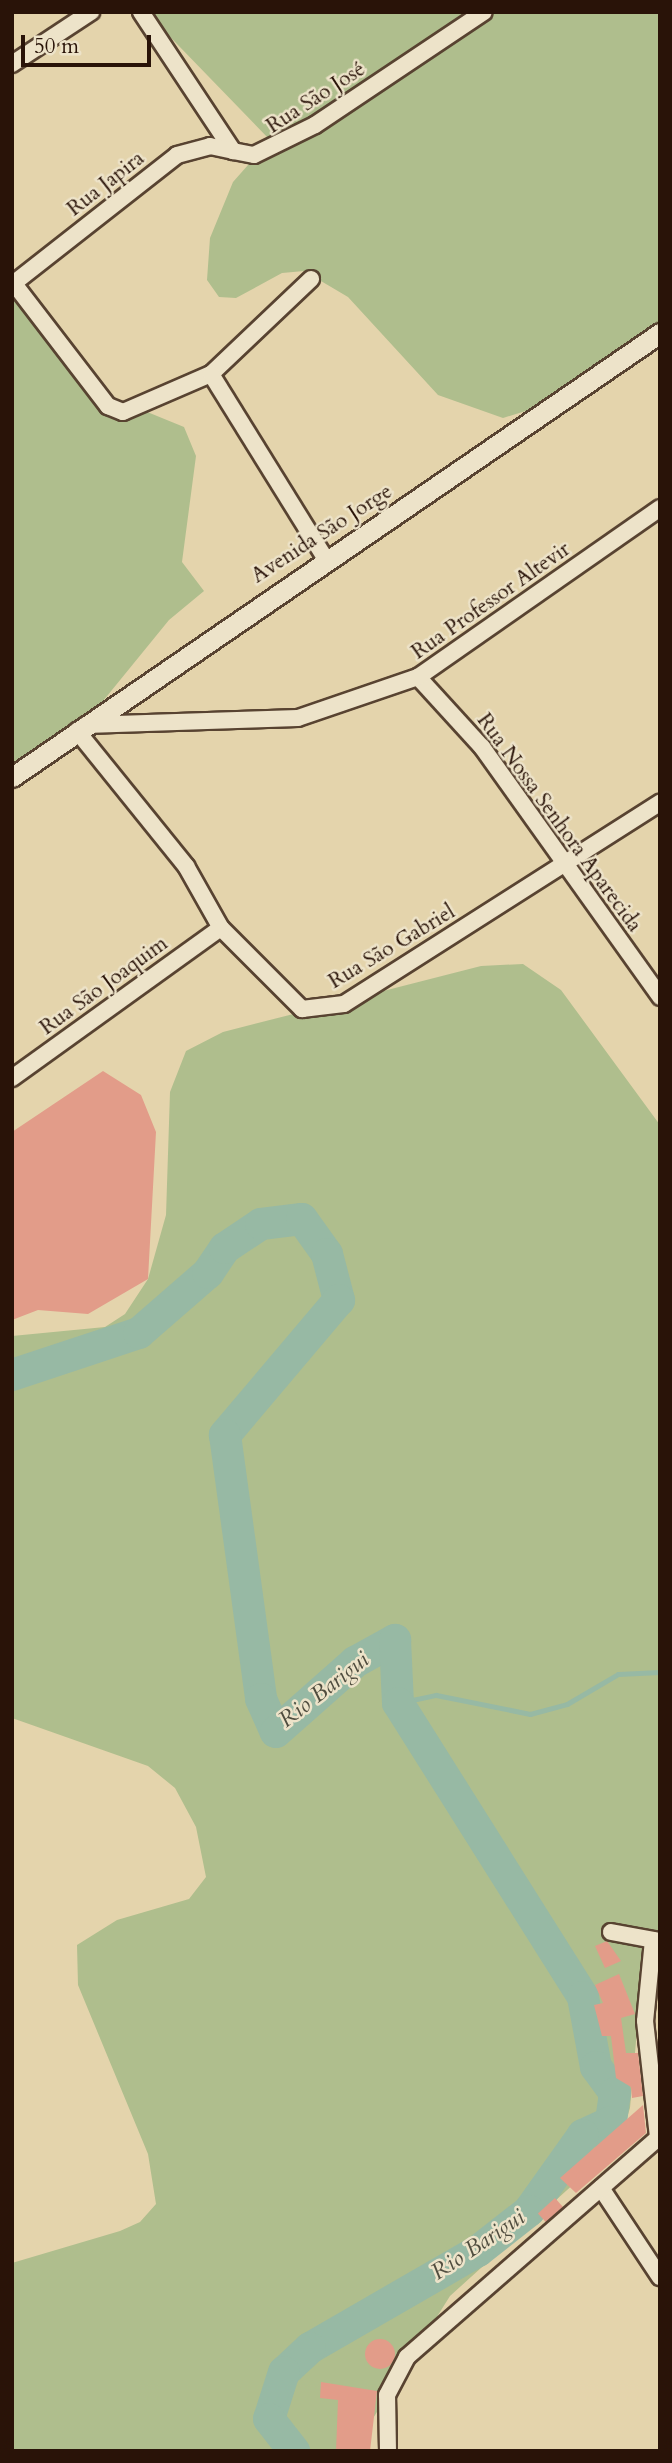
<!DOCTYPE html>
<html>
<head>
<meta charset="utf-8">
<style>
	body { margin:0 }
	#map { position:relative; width:672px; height:2463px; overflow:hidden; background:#e4d4ac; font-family:Cardo,serif }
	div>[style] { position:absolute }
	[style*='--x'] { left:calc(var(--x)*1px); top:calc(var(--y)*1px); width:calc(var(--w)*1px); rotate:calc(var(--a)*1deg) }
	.green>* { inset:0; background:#afbe8d }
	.stream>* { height:5px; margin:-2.5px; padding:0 2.5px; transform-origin:2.5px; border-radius:2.5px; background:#97b9a4 }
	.river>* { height:32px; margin:-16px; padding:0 16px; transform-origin:16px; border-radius:16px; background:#97b9a4 }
	.building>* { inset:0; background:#e29c89; transform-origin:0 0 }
	.round { border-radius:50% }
	.roads { filter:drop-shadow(2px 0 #584331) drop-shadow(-2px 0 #584331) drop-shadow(0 2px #584331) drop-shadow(0 -2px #584331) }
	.minor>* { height:16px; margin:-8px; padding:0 8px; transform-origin:8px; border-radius:8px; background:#ede3c9 }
	.tertiary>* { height:19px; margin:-9.5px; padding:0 9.5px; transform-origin:9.5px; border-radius:9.5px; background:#ede3c9 }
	span { translate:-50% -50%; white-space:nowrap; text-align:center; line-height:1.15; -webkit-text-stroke:5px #ede3c9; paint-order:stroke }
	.street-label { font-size:21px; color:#291308 }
	.water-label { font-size:23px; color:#504d3f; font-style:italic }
	.frame { position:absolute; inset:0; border:14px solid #291308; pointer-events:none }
	.scale { position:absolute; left:21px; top:35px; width:130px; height:32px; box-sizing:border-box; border:4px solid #291308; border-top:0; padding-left:9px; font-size:21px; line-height:24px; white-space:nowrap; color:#291308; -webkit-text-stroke:5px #ede3c9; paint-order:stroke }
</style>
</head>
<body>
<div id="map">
	<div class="green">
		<div style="clip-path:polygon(146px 12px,660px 12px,660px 337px,548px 404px,503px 418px,438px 395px,348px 297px,304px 271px,282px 273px,236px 298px,219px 297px,207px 280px,210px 238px,233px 182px,270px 140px)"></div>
		<div style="clip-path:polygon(12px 289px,70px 372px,113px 398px,184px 427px,196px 456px,182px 562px,204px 591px,169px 620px,103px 701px,12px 774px)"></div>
		<div style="clip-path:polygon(523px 964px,561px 990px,660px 1125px,660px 1953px,641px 1986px,630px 2108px,619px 2143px,450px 2296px,365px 2431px,345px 2451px,12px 2451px,12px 2263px,120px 2231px,140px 2222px,156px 2204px,148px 2154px,78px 1985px,77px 1945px,117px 1920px,189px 1899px,206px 1877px,196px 1827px,175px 1788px,148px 1766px,12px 1718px,12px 1336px,105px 1327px,125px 1314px,148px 1279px,166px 1215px,170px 1092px,186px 1051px,223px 1032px,481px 966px)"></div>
	</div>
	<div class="stream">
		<div style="--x:398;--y:1703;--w:39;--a:-12"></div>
		<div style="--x:436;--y:1695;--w:96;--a:11.4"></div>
		<div style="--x:530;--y:1714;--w:38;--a:-15"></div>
		<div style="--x:567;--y:1704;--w:59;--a:-30.5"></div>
		<div style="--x:618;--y:1674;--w:42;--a:-2.7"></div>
	</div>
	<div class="river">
		<div style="--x:12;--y:1375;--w:134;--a:-18.3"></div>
		<div style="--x:139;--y:1333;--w:91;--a:-41"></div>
		<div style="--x:208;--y:1273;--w:30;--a:-56"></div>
		<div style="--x:225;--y:1248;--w:43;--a:-33.7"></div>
		<div style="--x:261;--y:1224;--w:41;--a:-7"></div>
		<div style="--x:302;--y:1219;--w:43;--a:54.5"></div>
		<div style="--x:327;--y:1254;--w:48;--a:75.4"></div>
		<div style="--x:339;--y:1300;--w:177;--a:130.2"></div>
		<div style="--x:225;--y:1435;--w:266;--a:82.2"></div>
		<div style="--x:261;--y:1699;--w:36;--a:66"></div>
		<div style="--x:276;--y:1732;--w:106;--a:-41.5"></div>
		<div style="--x:355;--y:1662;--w:46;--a:-28.8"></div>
		<div style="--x:395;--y:1640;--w:63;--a:87.3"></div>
		<div style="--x:398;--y:1703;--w:347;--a:57.8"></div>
		<div style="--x:583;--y:1997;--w:71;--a:79.5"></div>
		<div style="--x:596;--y:2067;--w:32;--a:54"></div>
		<div style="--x:615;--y:2093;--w:29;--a:98"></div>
		<div style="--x:611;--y:2122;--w:31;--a:155"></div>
		<div style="--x:583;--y:2135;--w:93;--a:125.4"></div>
		<div style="--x:529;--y:2211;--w:65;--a:141.9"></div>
		<div style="--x:478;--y:2251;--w:194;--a:150"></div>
		<div style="--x:310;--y:2348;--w:35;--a:137"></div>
		<div style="--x:284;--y:2372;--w:49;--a:107.7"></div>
		<div style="--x:269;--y:2419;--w:41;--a:52"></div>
	</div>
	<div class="building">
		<div style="clip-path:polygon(103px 1071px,141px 1095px,156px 1132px,148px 1279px,88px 1314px,38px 1310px,12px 1320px,12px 1132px)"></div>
		<div style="clip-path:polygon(607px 1941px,621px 1961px,605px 1968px,595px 1946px)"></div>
		<div style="clip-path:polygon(619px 1974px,635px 2014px,621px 2018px,626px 2053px,638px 2053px,643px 2096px,632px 2098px,631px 2087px,616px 2078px,611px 2036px,602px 2036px,594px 2005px,603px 2003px,595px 1985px)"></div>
		<div style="clip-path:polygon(643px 2105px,646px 2133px,576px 2193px,560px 2178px)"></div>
		<div style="left:555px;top:2198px;width:12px;height:23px;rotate:48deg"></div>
		<div class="round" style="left:365px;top:2339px;width:30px;height:30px"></div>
		<div style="clip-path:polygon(321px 2382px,377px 2391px,370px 2451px,336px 2451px,338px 2400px,320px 2398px)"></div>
	</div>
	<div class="roads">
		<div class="minor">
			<div style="--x:141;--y:12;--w:167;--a:56.5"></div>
			<div style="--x:233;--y:151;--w:21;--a:11"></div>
			<div style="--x:254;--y:155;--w:68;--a:-26.2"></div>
			<div style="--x:315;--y:125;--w:203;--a:-33.8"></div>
			<div style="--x:12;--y:64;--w:95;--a:-33.4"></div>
			<div style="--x:12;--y:281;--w:158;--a:52.5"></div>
			<div style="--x:108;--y:406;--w:16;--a:22"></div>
			<div style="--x:123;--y:412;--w:96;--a:-23.4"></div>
			<div style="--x:211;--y:374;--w:138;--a:-43.5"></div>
			<div style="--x:14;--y:283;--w:207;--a:-38.1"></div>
			<div style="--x:177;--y:155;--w:34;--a:-15"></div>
			<div style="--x:210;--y:146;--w:24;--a:12"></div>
			<div style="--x:211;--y:374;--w:216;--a:58.2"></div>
			<div style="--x:418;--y:677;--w:95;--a:47.6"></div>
			<div style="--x:482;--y:747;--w:307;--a:54.5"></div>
			<div style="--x:86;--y:725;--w:212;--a:-1.9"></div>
			<div style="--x:298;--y:718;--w:127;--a:-18.9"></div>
			<div style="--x:418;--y:677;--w:295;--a:-34.9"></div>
			<div style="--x:77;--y:731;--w:174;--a:51.1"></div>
			<div style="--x:186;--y:866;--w:71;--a:60.6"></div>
			<div style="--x:221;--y:928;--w:115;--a:45"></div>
			<div style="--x:302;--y:1009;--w:42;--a:-6.8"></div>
			<div style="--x:344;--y:1004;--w:375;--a:-32.5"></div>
			<div style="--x:12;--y:1078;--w:257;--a:-35.7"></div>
			<div style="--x:611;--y:1932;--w:50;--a:10.4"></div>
			<div style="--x:653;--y:1940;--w:81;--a:95.6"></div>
			<div style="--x:645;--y:2021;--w:117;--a:83.6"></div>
			<div style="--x:601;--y:2188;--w:107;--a:56.5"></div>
			<div style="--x:388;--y:2451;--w:56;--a:-91"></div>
			<div style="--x:387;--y:2395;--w:43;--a:-62.2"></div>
			<div style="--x:407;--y:2357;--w:336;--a:-41.1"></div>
		</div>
		<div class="tertiary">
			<div style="--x:12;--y:777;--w:786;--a:-34.42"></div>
		</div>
	</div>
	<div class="street-label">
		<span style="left:316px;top:98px;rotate:-33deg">Rua São José</span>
		<span style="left:106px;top:184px;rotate:-38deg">Rua Japira</span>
		<span style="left:322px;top:534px;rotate:-33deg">Avenida São Jorge</span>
		<span style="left:491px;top:601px;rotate:-35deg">Rua Professor Altevir</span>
		<span style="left:559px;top:823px;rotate:54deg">Rua Nossa Senhora Aparecida</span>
		<span style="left:392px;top:947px;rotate:-31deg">Rua São Gabriel</span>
		<span style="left:104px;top:986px;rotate:-36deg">Rua São Joaquim</span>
	</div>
	<div class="water-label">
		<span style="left:324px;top:1690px;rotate:-38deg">Rio Barigui</span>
		<span style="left:478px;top:2245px;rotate:-34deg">Rio Barigui</span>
	</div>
	<div class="frame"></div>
	<div class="scale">50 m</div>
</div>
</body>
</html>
